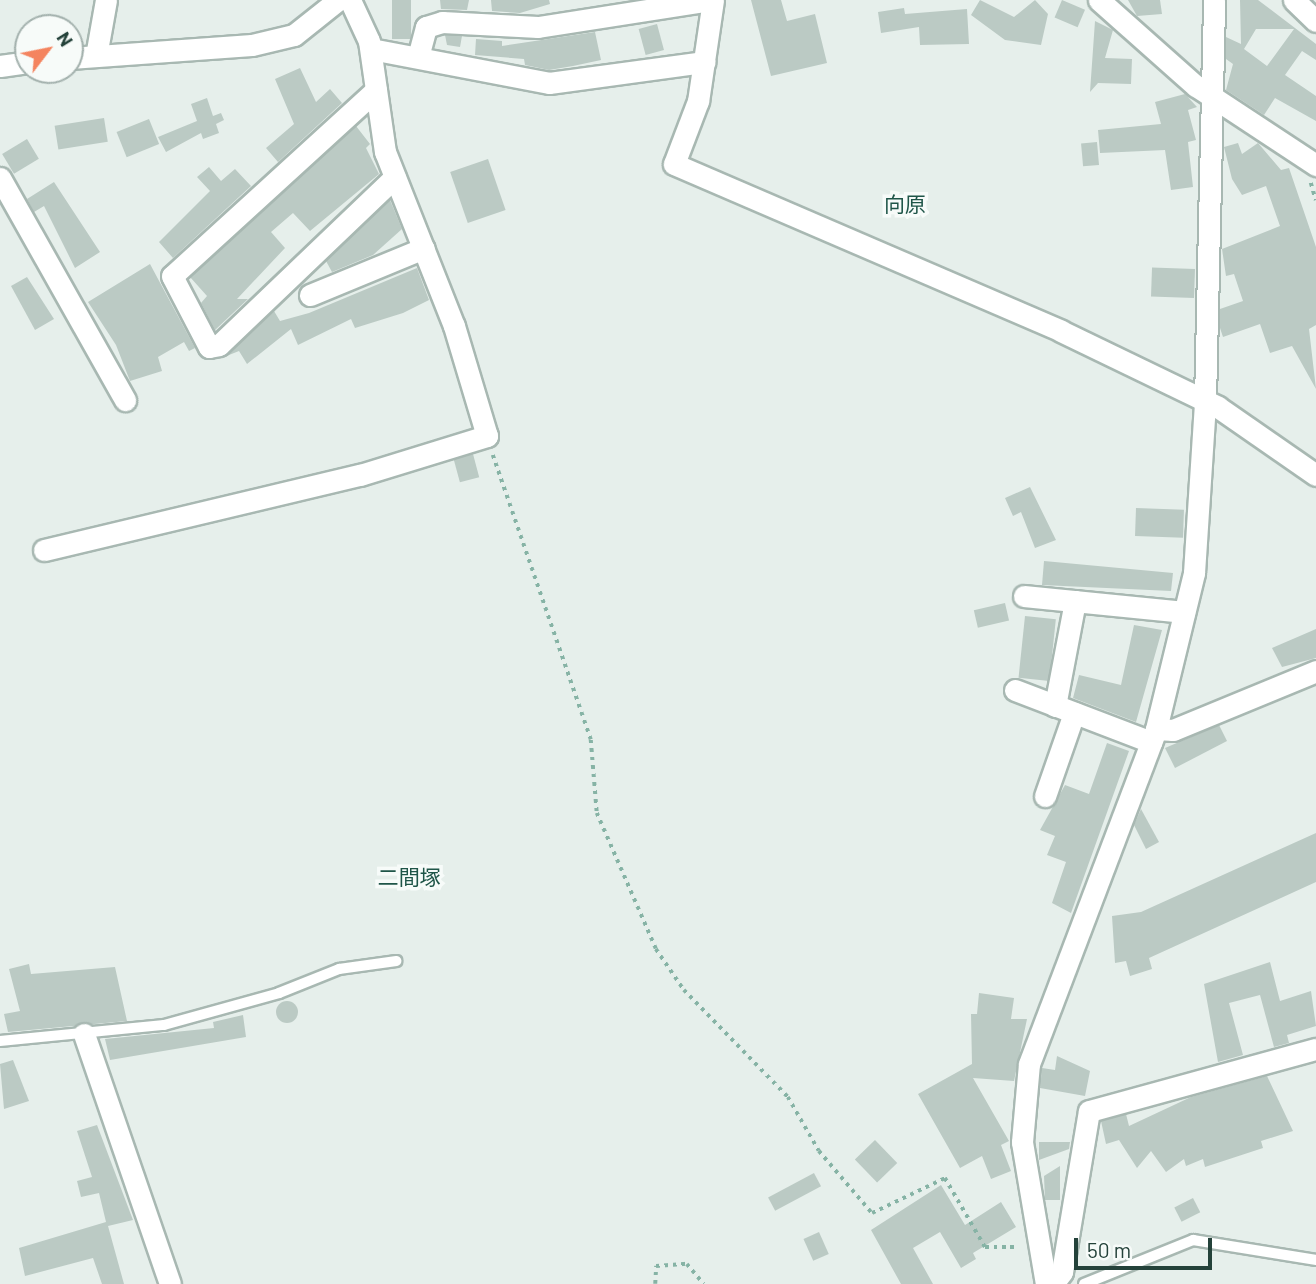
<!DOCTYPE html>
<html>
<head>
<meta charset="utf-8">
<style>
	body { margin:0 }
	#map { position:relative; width:1316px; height:1284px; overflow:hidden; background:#e6efeb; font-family:Barlow,"Noto Sans JP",sans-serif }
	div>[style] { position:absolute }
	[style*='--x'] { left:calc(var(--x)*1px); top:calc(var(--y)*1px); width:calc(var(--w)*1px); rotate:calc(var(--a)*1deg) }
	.building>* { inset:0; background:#bbcac4; transform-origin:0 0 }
	.round { border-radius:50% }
	.path>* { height:3.5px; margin-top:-1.75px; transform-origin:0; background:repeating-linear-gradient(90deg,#86b3a5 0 3.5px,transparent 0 8.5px) }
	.roads { filter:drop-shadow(2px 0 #a8b8b2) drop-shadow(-2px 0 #a8b8b2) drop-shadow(0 2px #a8b8b2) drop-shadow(0 -2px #a8b8b2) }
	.lane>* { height:10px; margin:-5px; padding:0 5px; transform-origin:5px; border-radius:5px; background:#fff }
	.street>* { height:21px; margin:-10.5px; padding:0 10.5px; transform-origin:10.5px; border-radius:10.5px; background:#fff }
	.secondary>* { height:21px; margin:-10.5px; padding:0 10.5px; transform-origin:10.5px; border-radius:10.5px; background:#fff }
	span { translate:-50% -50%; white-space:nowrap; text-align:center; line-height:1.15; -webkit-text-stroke:7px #f7fbf9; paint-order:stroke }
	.neighbourhood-label { font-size:21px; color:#1f5548 }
	.north { position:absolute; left:14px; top:14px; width:70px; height:70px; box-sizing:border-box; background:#f7fbf9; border:2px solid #a3b1ad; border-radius:50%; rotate:58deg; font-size:19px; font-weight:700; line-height:28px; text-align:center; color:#24423a }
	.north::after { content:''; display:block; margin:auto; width:24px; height:32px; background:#f4845f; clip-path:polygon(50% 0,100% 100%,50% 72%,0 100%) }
	.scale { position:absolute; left:1074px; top:1238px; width:138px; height:32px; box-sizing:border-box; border:4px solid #24423a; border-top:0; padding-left:9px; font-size:21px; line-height:24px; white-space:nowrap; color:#24423a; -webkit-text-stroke:5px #f7fbf9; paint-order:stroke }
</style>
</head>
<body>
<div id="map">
	<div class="building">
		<div style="left:392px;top:0;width:19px;height:39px"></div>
		<div style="clip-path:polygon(440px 0,469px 0,467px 10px,441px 9px)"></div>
		<div style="clip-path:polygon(491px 0,549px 0,550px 4px,520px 13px,492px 11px)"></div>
		<div style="clip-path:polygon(751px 0,781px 0,787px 21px,815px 14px,827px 63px,771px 76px)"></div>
		<div style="clip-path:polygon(980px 0,1014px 17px,1035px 0,1048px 14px,1041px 45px,1005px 40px,971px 15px)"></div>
		<div style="left:1062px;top:0;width:25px;height:19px;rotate:23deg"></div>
		<div style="clip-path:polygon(1128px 0,1160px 0,1162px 14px,1137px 16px)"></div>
		<div style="clip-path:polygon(evenodd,1240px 0,1258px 0,1316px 44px,1316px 60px,1302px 51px,1285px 75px,1316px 96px,1316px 121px,1275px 98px,1264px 115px,1226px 90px,1233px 64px,1226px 59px,1226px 37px,1241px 44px,1240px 0,1256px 29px,1294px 29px,1267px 66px,1244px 49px,1256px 29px)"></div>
		<div style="clip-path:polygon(904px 8px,905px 14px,967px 9px,969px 44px,920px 45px,919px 27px,881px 33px,878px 12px)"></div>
		<div style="clip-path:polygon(1095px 21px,1113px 30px,1105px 58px,1132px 59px,1131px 84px,1098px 83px,1090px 92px)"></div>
		<div style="left:657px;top:24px;width:27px;height:19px;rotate:75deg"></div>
		<div style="clip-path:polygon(595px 32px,601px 60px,573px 66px,549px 70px,525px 65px,524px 59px,475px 55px,476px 39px,502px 41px,502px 46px)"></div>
		<div style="clip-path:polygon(445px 35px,462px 36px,460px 47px,447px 45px)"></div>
		<div style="clip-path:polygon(300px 68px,316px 102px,330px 89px,342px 103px,278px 162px,266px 148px,294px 124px,275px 79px)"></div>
		<div style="clip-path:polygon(1185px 94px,1197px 107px,1188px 110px,1196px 140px,1188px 142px,1193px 187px,1171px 190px,1165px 150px,1100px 153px,1098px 130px,1161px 124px,1155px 102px)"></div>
		<div style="clip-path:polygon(207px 98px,213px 116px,221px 113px,224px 120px,216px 124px,219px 133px,203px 139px,201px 133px,166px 152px,158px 137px,197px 121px,191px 104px)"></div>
		<div style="left:104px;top:118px;width:24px;height:50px;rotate:81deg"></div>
		<div style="left:149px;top:119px;width:27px;height:35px;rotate:68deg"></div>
		<div style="clip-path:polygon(356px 126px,370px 144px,366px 148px,379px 174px,310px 231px,293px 213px,271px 232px,285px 248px,237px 299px,248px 299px,215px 330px,201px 303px,207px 296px,190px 277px)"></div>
		<div style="left:27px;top:139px;width:23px;height:29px;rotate:59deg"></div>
		<div style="left:1097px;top:142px;width:23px;height:16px;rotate:85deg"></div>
		<div style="clip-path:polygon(1238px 143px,1242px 154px,1258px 143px,1281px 170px,1289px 168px,1316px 247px,1316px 325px,1309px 329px,1316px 389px,1292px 346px,1270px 353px,1260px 324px,1223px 337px,1220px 328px,1220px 309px,1243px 301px,1234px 274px,1226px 276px,1222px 249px,1280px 226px,1266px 186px,1242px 195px,1232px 179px,1224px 147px)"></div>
		<div style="left:488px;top:159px;width:54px;height:40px;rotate:71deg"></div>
		<div style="clip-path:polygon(209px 167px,221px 181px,235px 169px,251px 186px,173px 258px,159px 242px,210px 191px,197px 177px)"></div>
		<div style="clip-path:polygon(54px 182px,100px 252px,75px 268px,44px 206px,34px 212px,27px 199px)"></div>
		<div style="clip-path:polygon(390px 200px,402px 229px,373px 255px,332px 272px,326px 261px)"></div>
		<div style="clip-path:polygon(150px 264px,195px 348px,189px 351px,184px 342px,158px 357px,162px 371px,130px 381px,116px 345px,88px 302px)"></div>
		<div style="clip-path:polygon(417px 268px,429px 300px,403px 313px,355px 328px,351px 319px,298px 345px,291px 329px,247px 364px,239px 351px,224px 357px,274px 311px,280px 321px,309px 313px)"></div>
		<div style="left:1195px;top:269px;width:29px;height:43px;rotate:92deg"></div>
		<div style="clip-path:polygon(27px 277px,54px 319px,35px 330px,11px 286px)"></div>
		<div style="left:473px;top:454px;width:24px;height:20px;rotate:75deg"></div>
		<div style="clip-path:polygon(1030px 487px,1056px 540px,1035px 548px,1021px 512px,1013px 516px,1005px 498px)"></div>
		<div style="left:1136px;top:508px;width:48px;height:28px;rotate:2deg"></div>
		<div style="clip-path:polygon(1044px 561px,1173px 573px,1171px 591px,1042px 585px)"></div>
		<div style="left:1005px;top:603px;width:18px;height:32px;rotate:77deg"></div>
		<div style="left:1025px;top:616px;width:31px;height:62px;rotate:6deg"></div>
		<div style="clip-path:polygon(1134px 625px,1162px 630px,1136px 722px,1073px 698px,1079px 675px,1121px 685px)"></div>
		<div style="clip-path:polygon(1316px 629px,1316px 658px,1282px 667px,1272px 648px)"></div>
		<div style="clip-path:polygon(1219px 725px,1227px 741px,1175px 768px,1165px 748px)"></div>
		<div style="clip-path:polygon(1107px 743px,1129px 751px,1071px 913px,1052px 903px,1066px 862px,1047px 855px,1055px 836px,1040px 830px,1065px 785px,1089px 794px)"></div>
		<div style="clip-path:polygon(1141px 809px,1159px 842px,1146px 849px,1134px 825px)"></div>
		<div style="clip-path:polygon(1316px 833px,1316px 882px,1149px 958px,1152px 969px,1130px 976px,1126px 961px,1115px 963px,1112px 916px,1141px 912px)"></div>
		<div style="clip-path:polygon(1270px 962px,1280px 1001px,1311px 991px,1316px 1026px,1287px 1035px,1289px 1043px,1274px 1047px,1260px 995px,1229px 1003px,1243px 1055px,1218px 1062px,1204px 984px)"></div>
		<div style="clip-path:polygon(29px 964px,31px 974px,115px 967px,127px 1021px,8px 1032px,4px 1014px,20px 1011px,9px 969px)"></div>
		<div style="clip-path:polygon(979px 993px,1014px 998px,1011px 1019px,1027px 1019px,1014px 1081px,973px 1078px,1009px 1141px,1001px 1145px,1011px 1171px,991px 1179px,982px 1156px,960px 1168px,918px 1094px,972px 1064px,971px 1014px,977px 1014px)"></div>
		<div class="round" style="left:276px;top:1001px;width:22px;height:22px"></div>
		<div style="clip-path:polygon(243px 1015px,246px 1037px,110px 1060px,105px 1039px,214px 1028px,213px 1022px)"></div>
		<div style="clip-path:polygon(1057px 1056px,1090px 1071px,1085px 1096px,1040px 1088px,1042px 1068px,1055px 1070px)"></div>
		<div style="clip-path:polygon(13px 1060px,29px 1101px,4px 1109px,0 1064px)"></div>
		<div style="clip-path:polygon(1267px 1076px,1293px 1131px,1261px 1141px,1263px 1148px,1205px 1167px,1203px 1159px,1186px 1166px,1184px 1159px,1166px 1172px,1151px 1151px,1137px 1168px,1119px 1140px,1106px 1144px,1101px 1121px,1126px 1114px,1129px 1126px,1191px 1097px)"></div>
		<div style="clip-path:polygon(97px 1125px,133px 1220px,108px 1226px,124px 1284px,102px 1284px,93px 1258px,25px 1276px,19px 1248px,106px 1222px,99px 1193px,81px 1197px,77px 1181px,92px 1177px,77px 1131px)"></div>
		<div style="left:875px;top:1140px;width:32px;height:28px;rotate:46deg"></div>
		<div style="clip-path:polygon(1039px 1142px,1070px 1142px,1069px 1149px,1039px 1160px)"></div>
		<div style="clip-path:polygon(1060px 1166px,1060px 1200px,1045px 1200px,1044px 1176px)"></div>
		<div style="left:814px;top:1173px;width:15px;height:52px;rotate:62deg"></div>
		<div style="clip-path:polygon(941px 1185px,965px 1225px,1001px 1202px,1016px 1227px,973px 1253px,976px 1259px,961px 1268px,940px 1232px,913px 1248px,933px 1284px,901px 1284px,871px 1230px)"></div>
		<div style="left:1193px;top:1198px;width:16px;height:21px;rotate:63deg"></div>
		<div style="left:819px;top:1232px;width:24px;height:17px;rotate:66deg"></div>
	</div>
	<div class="path">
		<div style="--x:1311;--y:183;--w:18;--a:74"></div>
		<div style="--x:493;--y:455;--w:301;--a:71"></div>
		<div style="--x:591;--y:740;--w:73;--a:85.3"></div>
		<div style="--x:597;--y:813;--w:148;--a:66.5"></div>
		<div style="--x:656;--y:949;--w:50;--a:55.7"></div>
		<div style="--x:684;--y:990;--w:149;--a:45.8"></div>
		<div style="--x:788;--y:1097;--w:62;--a:60.1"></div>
		<div style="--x:819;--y:1151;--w:82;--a:49.5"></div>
		<div style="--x:872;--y:1213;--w:81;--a:-25.6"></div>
		<div style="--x:945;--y:1178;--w:80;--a:59.9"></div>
		<div style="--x:985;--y:1247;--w:34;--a:0"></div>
		<div style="--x:655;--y:1284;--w:18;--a:-87"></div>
		<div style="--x:656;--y:1266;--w:31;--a:-4"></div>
		<div style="--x:687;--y:1264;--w:26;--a:50"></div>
	</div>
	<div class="roads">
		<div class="lane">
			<div style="--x:0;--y:1041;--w:165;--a:-5.6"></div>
			<div style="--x:164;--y:1025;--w:119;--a:-15.5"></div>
			<div style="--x:279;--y:993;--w:65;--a:-21.8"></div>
			<div style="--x:339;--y:969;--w:58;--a:-8"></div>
			<div style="--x:1084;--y:1284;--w:118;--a:-22"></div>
			<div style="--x:1193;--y:1240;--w:125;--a:9.2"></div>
		</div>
		<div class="street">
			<div style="--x:1099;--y:0;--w:130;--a:41.6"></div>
			<div style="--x:1196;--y:86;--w:144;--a:33.4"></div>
			<div style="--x:1294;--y:0;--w:30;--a:44"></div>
			<div style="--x:371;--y:49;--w:181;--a:10.8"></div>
			<div style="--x:549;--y:83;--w:157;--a:-7.7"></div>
			<div style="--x:96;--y:56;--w:57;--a:-79.9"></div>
			<div style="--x:418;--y:57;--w:31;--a:-75"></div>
			<div style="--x:426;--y:27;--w:17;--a:-17"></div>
			<div style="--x:442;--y:22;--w:96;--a:3"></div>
			<div style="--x:538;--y:27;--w:174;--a:-8.9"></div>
			<div style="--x:70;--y:58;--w:182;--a:-4.1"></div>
			<div style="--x:252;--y:45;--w:43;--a:-13.4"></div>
			<div style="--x:294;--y:35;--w:56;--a:-38.5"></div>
			<div style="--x:0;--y:66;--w:28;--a:-8"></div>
			<div style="--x:376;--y:90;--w:276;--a:137.6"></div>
			<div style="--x:172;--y:276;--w:80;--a:62.5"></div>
			<div style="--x:209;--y:347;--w:10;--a:-11"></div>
			<div style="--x:219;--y:345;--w:243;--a:-43.7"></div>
			<div style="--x:0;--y:178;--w:255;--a:60.6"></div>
			<div style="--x:310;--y:295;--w:123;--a:-22.4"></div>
			<div style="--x:44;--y:550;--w:325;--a:-13.4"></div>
			<div style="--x:360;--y:475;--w:133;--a:-17.1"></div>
			<div style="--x:487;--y:436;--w:115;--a:-106.7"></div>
			<div style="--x:454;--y:326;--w:187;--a:-111.6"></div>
			<div style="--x:385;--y:152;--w:112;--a:-98.2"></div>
			<div style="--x:369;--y:41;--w:45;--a:-114.9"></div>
			<div style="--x:1024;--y:596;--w:161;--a:5.7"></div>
			<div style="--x:1015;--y:690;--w:146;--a:20.9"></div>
			<div style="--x:1055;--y:706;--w:107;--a:-79.2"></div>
			<div style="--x:1156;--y:729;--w:17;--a:3"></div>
			<div style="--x:1173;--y:730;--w:155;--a:-22.4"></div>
			<div style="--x:1045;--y:796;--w:88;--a:-70.7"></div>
			<div style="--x:84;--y:1034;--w:264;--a:71"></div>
			<div style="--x:1046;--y:1284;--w:144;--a:-99.6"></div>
			<div style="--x:1022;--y:1142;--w:78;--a:-84.9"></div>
			<div style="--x:1029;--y:1064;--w:358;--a:-69.2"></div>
			<div style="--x:1156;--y:729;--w:161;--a:-76.3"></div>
			<div style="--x:1194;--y:573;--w:172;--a:-86.3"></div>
			<div style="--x:1205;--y:401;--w:401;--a:-88.7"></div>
			<div style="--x:1053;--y:1284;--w:15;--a:-53"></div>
			<div style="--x:1062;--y:1272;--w:163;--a:-80.5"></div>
			<div style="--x:1089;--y:1111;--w:235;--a:-15.3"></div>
		</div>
		<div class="secondary">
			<div style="--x:713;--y:0;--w:102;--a:98.4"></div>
			<div style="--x:698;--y:101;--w:67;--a:110.9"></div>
			<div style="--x:674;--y:164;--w:421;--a:23.3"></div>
			<div style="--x:1061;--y:331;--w:174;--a:25.8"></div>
			<div style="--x:1218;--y:407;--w:119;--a:34.8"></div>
		</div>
	</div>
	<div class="neighbourhood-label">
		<span style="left:905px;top:204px">向原</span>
		<span style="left:409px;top:877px">二間塚</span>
	</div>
	<div class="north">N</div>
	<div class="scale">50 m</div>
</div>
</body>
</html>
